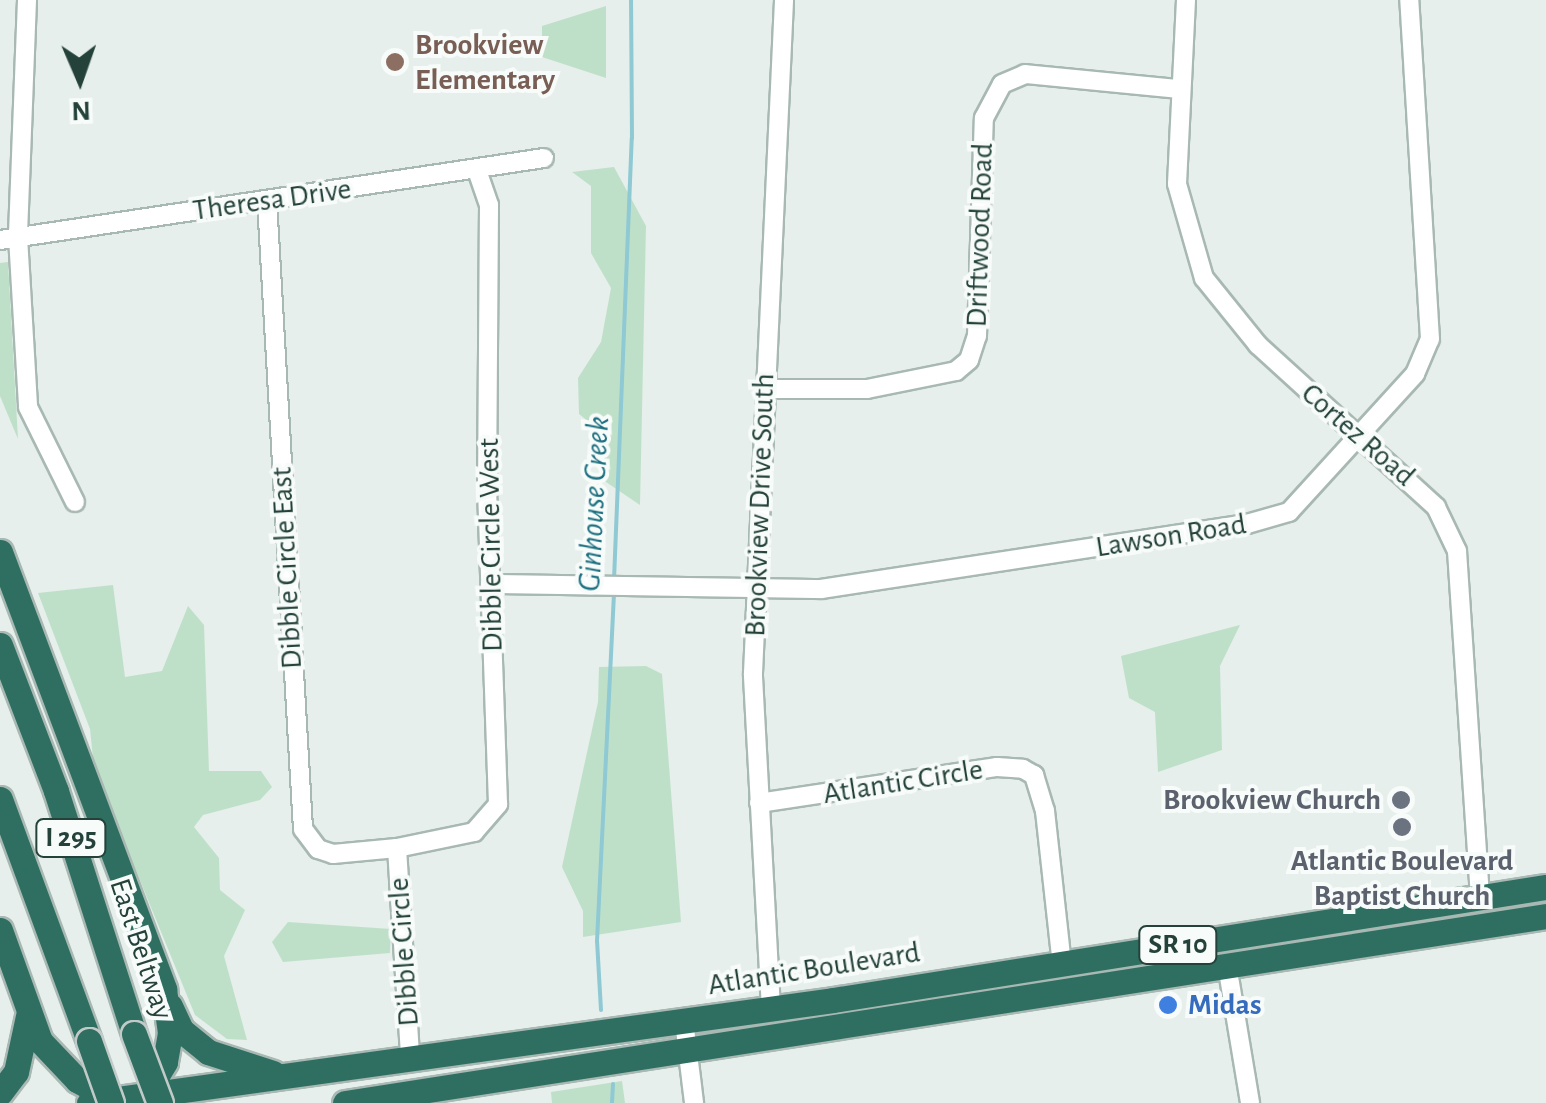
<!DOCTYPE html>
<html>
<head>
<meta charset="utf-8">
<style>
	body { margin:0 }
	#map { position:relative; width:1546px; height:1103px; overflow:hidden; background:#e6efeb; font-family:"Alegreya Sans",sans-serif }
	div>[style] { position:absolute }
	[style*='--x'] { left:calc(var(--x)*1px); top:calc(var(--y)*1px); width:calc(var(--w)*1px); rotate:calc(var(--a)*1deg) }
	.green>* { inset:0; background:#bfe0c8 }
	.stream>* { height:4px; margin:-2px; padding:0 2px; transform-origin:2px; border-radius:2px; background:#8ec9d4 }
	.roads { filter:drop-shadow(2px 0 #a8b8b2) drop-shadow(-2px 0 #a8b8b2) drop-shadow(0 2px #a8b8b2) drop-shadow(0 -2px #a8b8b2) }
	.minor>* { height:18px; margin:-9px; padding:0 9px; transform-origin:9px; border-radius:9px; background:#fff }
	.highway>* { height:25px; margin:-12.5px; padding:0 12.5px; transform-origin:12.5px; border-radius:12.5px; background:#2f6f62 }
	.bridges { filter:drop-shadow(2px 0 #c2cac8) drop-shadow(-2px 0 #c2cac8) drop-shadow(0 2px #c2cac8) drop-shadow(0 -2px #c2cac8) }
	.highway-bridge>* { height:25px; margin:-12.5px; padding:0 12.5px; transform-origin:12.5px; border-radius:12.5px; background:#2f6f62 }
	.dots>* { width:28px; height:28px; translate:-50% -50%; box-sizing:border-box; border:5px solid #f7fbf9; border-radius:50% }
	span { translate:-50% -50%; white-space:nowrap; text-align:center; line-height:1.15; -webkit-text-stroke:8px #f7fbf9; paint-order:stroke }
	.shield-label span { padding:2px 8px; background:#f7fbf9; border:2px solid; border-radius:8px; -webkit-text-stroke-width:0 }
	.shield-label { font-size:28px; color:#24423a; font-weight:700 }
	.education-label { font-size:30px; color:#785e54; font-weight:700 }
	.left { translate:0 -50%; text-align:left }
	.street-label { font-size:30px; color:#24423a }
	.worship-label { font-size:30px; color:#5b616d; font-weight:700 }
	.right { translate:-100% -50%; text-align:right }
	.shop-label { font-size:30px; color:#366cbe; font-weight:700 }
	.water-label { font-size:32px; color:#1c6f80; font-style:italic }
	.north { position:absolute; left:30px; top:30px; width:100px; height:100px; -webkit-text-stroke:8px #f7fbf9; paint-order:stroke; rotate:178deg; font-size:28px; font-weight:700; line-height:40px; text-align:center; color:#24423a }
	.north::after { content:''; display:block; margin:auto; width:35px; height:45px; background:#24423a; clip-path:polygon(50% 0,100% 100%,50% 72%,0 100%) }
</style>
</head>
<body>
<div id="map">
	<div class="green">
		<div style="clip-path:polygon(606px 6px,606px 78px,542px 57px,542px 26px)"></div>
		<div style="clip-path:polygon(614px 167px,646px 226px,640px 505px,603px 480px,604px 434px,579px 414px,578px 378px,601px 342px,611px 288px,591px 253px,591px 186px,572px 172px)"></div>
		<div style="clip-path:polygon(8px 262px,18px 439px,0 396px,0 263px)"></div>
		<div style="clip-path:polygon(113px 585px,125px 677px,162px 671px,188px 606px,204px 625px,209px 771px,261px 771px,272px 787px,260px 800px,203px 815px,194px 827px,219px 858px,220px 890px,245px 910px,224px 956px,247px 1040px,227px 1039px,195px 1015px,94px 768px,90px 729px,38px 593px)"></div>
		<div style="clip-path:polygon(1240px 625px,1220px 666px,1222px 750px,1158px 772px,1155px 712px,1129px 698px,1121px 656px)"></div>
		<div style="clip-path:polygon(646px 666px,662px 674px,681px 922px,583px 937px,583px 911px,562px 867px,598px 702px,599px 667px)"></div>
		<div style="clip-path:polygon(288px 922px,391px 929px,390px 953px,283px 962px,272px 942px)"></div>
		<div style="clip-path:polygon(622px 1081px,625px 1103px,552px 1103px,551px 1092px)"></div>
	</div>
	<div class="stream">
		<div style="--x:614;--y:580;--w:442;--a:-87.7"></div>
		<div style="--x:632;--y:138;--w:138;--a:-90.4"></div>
		<div style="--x:601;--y:1010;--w:69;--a:-93.3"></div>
		<div style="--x:597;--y:941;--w:347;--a:-87.2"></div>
		<div style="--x:612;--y:1103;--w:19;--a:-87"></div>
	</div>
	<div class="roads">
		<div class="minor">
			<div style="--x:27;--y:0;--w:237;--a:92.2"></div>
			<div style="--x:18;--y:237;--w:170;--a:86.6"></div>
			<div style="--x:28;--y:407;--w:106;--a:63.7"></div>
			<div style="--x:1186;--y:0;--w:184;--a:92.8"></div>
			<div style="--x:1177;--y:184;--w:98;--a:74"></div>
			<div style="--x:1204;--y:278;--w:86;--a:51.1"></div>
			<div style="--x:1258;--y:345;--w:241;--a:42.3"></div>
			<div style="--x:1436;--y:507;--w:49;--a:64.5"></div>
			<div style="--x:1457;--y:551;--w:347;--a:86.2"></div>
			<div style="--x:267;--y:201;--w:629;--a:86.72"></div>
			<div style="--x:303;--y:829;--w:25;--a:53"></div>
			<div style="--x:318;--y:849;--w:16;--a:18"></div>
			<div style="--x:333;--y:854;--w:64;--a:-5.4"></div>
			<div style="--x:397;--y:848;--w:79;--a:-11.7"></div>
			<div style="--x:474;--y:832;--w:37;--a:-49"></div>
			<div style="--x:498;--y:804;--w:311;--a:-92"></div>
			<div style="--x:487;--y:493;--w:288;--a:-89.6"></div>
			<div style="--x:489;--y:205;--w:36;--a:-109"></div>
			<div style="--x:0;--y:240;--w:550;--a:-8.57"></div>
			<div style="--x:765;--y:389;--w:102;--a:0"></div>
			<div style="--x:867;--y:389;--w:91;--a:-11.4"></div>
			<div style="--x:956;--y:371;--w:17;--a:-40"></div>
			<div style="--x:969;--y:360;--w:25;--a:-72"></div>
			<div style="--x:977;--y:336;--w:218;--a:-88.2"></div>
			<div style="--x:984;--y:118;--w:38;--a:-62"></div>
			<div style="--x:1002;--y:84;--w:25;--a:-23"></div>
			<div style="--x:1025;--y:74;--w:154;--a:5.6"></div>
			<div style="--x:490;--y:584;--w:331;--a:0.9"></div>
			<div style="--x:821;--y:589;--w:431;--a:-8.7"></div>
			<div style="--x:1247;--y:524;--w:44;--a:-15.9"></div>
			<div style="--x:1289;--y:512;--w:187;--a:-47.6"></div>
			<div style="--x:1415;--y:374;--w:38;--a:-67"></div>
			<div style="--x:1430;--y:339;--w:340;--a:-93.5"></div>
			<div style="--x:759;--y:803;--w:241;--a:-8.6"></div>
			<div style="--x:997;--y:767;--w:26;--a:4"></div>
			<div style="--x:1023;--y:769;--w:13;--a:29"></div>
			<div style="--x:1034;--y:775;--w:38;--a:73"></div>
			<div style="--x:1045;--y:811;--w:154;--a:83.7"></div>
			<div style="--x:397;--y:848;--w:209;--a:86.4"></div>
			<div style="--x:1227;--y:965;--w:140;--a:80.5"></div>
			<div style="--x:771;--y:1009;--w:336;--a:-93.1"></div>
			<div style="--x:753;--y:673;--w:674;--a:-87.36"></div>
			<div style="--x:684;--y:1021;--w:83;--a:83"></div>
		</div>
		<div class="highway">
			<div style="--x:0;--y:552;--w:467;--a:69.4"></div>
			<div style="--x:164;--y:989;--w:44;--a:82.2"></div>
			<div style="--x:170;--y:1033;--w:29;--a:100"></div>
			<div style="--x:165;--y:1062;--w:39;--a:121"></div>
			<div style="--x:0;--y:645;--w:156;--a:69"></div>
			<div style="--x:56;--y:791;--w:255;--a:72.2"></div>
			<div style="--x:0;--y:799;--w:258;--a:69.8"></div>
			<div style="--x:0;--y:930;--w:118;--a:70.2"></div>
			<div style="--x:40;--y:1041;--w:54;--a:46.5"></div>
			<div style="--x:77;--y:1080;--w:41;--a:29.1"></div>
			<div style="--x:170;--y:1006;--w:26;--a:65"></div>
			<div style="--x:181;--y:1030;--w:35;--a:39"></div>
			<div style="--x:208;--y:1052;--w:68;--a:17.9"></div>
			<div style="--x:0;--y:1093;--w:26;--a:-53"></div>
			<div style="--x:16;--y:1072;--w:57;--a:-77.9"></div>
			<div style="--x:89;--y:1103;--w:751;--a:-7.88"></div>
			<div style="--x:833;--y:1000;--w:722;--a:-9.01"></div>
			<div style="--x:345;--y:1103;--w:1215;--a:-8.85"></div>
		</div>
	</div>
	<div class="bridges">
		<div class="highway-bridge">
			<div style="--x:134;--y:1034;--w:74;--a:69.4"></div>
			<div style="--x:89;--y:1041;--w:66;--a:70.5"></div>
		</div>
	</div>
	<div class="dots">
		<div style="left:395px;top:62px;background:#8d6e63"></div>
		<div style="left:1401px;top:800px;background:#6b7280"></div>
		<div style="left:1402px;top:827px;background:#6b7280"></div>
		<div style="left:1168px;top:1005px;background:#3f7fe0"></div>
	</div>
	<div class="shield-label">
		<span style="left:71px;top:838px">I 295</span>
		<span style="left:1178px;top:945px">SR 10</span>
	</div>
	<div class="education-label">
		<span class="left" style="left:415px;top:62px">Brookview<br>Elementary</span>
	</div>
	<div class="street-label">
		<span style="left:272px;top:200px;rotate:-8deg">Theresa Drive</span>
		<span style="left:980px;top:235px;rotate:-88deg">Driftwood Road</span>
		<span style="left:1358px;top:435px;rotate:41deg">Cortez Road</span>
		<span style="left:760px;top:505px;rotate:-88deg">Brookview Drive South</span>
		<span style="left:1171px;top:536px;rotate:-9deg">Lawson Road</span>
		<span style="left:491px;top:545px;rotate:-91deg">Dibble Circle West</span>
		<span style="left:287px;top:568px;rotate:-93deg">Dibble Circle East</span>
		<span style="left:903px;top:782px;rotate:-9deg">Atlantic Circle</span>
		<span style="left:141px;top:949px;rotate:72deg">East Beltway</span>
		<span style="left:404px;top:952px;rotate:-94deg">Dibble Circle</span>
		<span style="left:814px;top:969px;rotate:-9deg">Atlantic Boulevard</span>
	</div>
	<div class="worship-label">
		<span class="right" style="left:1381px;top:800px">Brookview Church</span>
		<span style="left:1402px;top:878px">Atlantic Boulevard<br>Baptist Church</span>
	</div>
	<div class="shop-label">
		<span class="left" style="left:1188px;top:1005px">Midas</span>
	</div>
	<div class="water-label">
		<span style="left:594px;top:504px;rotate:-87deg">Ginhouse Creek</span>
	</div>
	<div class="north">N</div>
</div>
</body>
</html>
